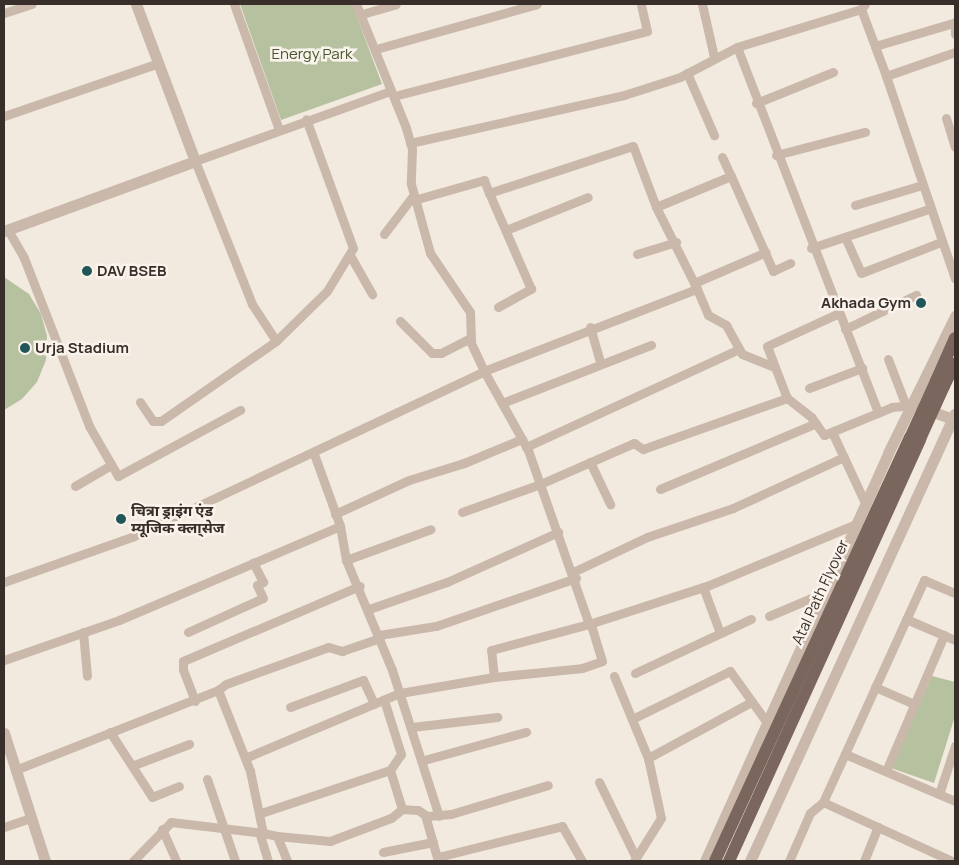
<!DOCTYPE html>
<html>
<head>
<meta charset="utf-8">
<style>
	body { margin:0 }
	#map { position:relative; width:959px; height:865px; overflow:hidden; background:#f2e9df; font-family:Manrope,"Noto Sans Devanagari",sans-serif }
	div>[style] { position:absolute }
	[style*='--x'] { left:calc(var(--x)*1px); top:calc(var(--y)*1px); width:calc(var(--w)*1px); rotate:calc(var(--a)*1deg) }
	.green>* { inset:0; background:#b6c19f }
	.minor>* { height:9px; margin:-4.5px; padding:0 4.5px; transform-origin:4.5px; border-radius:4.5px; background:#cab9ab }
	.tertiary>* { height:11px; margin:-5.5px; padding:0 5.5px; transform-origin:5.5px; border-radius:5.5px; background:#cab9ab }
	.primary>* { height:12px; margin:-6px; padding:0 6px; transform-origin:6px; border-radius:6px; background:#7a665c }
	.primary-bridge>* { height:12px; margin:-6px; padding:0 6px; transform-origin:6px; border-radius:6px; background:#7a665c }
	.dots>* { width:14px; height:14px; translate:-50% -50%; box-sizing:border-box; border:2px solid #faf3eb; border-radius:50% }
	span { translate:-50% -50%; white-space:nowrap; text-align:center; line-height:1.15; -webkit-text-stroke:5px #faf3eb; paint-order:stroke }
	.park-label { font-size:15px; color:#47562e }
	.poi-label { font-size:15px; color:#382e2a; font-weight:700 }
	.left { translate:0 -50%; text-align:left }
	.right { translate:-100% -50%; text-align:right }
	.street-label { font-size:15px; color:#382e2a }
	.frame { position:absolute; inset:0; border:5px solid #382e2a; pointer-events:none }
</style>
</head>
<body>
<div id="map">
	<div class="green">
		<div style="clip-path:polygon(240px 4px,352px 4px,382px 84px,281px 120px)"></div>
		<div style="clip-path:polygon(4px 277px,29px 294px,41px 314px,47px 336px,46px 360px,37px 382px,22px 399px,4px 410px)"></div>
		<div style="clip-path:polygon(932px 676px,955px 682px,955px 716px,934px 783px,891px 768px)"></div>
	</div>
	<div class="minor">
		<div style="--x:234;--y:4;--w:134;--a:70.3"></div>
		<div style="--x:356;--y:4;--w:134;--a:68"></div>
		<div style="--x:406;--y:128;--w:22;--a:74"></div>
		<div style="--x:412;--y:149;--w:35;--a:92"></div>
		<div style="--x:411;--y:184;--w:72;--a:74.6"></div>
		<div style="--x:430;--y:253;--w:71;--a:55.9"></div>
		<div style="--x:470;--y:312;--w:31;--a:88"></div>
		<div style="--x:471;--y:343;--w:31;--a:65"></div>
		<div style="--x:484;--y:371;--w:228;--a:-21.1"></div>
		<div style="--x:697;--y:289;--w:28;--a:67"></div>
		<div style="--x:708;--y:315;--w:21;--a:29"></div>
		<div style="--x:726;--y:325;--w:33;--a:61"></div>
		<div style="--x:742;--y:354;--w:35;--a:22"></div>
		<div style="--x:775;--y:367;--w:33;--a:69"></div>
		<div style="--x:787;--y:398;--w:31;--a:38"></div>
		<div style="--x:811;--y:417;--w:22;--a:54"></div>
		<div style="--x:824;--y:435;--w:74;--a:-22.4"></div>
		<div style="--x:892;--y:407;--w:22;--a:-5"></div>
		<div style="--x:702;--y:4;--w:54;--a:77.2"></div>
		<div style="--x:861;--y:9;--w:72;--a:69.5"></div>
		<div style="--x:4;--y:13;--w:29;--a:-18"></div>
		<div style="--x:362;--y:14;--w:35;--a:-16"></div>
		<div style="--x:955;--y:22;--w:12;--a:90"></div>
		<div style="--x:875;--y:46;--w:81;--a:-16.4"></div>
		<div style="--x:737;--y:47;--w:392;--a:68.9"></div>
		<div style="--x:376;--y:49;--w:167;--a:-15.6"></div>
		<div style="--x:955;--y:52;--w:73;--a:160.8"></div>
		<div style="--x:886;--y:76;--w:214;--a:71.2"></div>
		<div style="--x:687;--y:73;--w:68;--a:66.5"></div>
		<div style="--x:394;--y:96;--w:261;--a:-14.4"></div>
		<div style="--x:647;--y:31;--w:26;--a:-103"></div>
		<div style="--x:756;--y:103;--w:83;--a:-21.9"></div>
		<div style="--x:4;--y:116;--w:164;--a:-18.9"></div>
		<div style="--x:946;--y:118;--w:30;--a:73"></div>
		<div style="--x:410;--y:143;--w:219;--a:-12.6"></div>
		<div style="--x:624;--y:95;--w:59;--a:-17.8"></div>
		<div style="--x:680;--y:77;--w:64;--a:-27.8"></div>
		<div style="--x:737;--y:47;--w:130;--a:-17"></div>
		<div style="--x:861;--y:9;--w:6;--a:-51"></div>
		<div style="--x:776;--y:155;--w:92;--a:-14.5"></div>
		<div style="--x:722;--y:157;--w:21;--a:65"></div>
		<div style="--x:414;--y:200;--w:73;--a:-15.9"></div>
		<div style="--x:484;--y:180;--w:14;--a:69"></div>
		<div style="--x:855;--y:205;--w:70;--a:-16.6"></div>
		<div style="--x:656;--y:207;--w:81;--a:-22.5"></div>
		<div style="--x:731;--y:176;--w:104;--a:66.1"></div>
		<div style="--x:773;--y:271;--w:19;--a:-25"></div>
		<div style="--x:8;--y:230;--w:32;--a:60"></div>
		<div style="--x:24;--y:258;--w:180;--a:68.8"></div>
		<div style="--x:89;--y:426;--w:58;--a:59.9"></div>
		<div style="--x:118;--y:476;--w:139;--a:-28.4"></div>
		<div style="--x:506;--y:230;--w:88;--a:-21.9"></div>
		<div style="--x:384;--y:234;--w:48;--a:-52.7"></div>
		<div style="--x:845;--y:237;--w:39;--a:66"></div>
		<div style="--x:861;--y:273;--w:86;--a:-21.2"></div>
		<div style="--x:811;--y:248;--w:124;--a:-18.3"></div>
		<div style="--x:637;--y:254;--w:41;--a:-17.1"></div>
		<div style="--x:351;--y:257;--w:43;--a:60.4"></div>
		<div style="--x:694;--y:283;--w:78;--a:-23.3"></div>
		<div style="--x:498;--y:307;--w:38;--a:-29"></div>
		<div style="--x:531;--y:289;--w:105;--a:-113.6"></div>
		<div style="--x:489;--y:193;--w:151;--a:-18.1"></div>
		<div style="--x:633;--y:146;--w:65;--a:69.3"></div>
		<div style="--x:656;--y:207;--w:92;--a:63.4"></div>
		<div style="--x:400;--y:321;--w:45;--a:45"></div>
		<div style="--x:432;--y:353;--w:9;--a:0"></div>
		<div style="--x:441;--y:353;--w:33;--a:-27"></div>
		<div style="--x:590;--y:327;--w:36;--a:74"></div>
		<div style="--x:845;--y:329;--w:79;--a:-25.6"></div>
		<div style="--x:276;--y:341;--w:71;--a:-44.4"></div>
		<div style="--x:327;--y:291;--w:50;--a:-58.8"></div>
		<div style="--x:353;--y:248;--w:137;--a:-110"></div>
		<div style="--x:888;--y:359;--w:50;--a:69"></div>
		<div style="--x:775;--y:367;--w:22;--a:-111"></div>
		<div style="--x:767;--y:346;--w:79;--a:-24.6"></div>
		<div style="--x:809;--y:388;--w:57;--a:-20.7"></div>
		<div style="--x:140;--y:402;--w:23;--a:56"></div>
		<div style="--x:153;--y:421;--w:8;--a:0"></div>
		<div style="--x:161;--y:421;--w:140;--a:-34.8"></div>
		<div style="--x:276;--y:341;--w:44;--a:-123"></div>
		<div style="--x:252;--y:304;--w:154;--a:-111.7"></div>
		<div style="--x:195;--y:161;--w:208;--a:-19.7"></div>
		<div style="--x:502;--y:403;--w:160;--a:-21.3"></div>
		<div style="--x:832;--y:432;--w:81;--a:65"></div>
		<div style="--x:526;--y:447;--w:234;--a:-24.7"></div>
		<div style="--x:314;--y:454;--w:77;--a:70.1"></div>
		<div style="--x:340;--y:526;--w:35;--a:80"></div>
		<div style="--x:346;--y:560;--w:119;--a:67.3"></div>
		<div style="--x:392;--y:670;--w:153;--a:72.2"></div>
		<div style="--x:590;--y:462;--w:47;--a:64.5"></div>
		<div style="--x:75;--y:486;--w:42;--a:-30.3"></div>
		<div style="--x:660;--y:489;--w:169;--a:-22.9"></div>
		<div style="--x:462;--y:512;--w:81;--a:-19.6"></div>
		<div style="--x:538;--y:485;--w:105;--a:-23.6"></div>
		<div style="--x:634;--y:443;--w:11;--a:34"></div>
		<div style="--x:643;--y:449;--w:153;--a:-19.5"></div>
		<div style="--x:335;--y:514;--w:81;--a:-24.7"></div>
		<div style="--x:409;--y:480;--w:58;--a:-17.2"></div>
		<div style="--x:464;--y:463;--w:63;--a:-22.5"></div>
		<div style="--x:346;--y:560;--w:90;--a:-20"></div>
		<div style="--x:573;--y:572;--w:82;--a:-25.3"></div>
		<div style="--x:647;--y:537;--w:91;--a:-18.6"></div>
		<div style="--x:733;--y:508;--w:122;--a:-24.7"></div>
		<div style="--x:4;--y:582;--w:136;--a:-19.4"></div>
		<div style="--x:132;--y:537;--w:389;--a:-25.2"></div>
		<div style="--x:484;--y:371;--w:90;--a:60.9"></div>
		<div style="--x:528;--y:450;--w:184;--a:70.7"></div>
		<div style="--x:703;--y:587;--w:49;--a:69.7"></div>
		<div style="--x:369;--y:609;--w:83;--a:-19.1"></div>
		<div style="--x:447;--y:582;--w:122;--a:-24.2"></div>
		<div style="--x:769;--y:616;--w:64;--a:-23"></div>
		<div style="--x:906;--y:619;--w:53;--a:23.2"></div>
		<div style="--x:83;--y:632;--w:44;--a:84.8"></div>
		<div style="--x:188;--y:632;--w:82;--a:-24.4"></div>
		<div style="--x:263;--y:598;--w:14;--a:-115"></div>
		<div style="--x:257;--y:585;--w:7;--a:-27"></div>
		<div style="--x:263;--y:582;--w:22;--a:-117"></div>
		<div style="--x:379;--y:635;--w:58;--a:-9"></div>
		<div style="--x:436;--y:626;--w:148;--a:-18.9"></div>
		<div style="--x:4;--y:660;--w:122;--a:-19.2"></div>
		<div style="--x:119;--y:620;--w:240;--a:-23"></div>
		<div style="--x:635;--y:673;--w:128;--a:-25"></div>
		<div style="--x:614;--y:676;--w:89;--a:67.5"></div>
		<div style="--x:648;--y:758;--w:61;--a:77.8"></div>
		<div style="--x:661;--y:818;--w:51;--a:122.1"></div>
		<div style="--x:494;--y:677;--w:88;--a:-5.8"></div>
		<div style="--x:582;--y:668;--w:21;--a:-19"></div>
		<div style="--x:602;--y:661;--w:39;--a:-107"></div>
		<div style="--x:875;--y:687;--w:43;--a:23.6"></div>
		<div style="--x:218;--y:690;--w:10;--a:-37"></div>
		<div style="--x:226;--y:684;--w:109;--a:-19.9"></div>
		<div style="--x:328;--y:647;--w:15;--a:16"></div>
		<div style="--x:342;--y:651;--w:40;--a:-18.9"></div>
		<div style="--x:195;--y:701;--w:33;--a:-111"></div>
		<div style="--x:183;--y:670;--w:9;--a:-90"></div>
		<div style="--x:183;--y:661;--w:192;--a:-23"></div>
		<div style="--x:290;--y:707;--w:78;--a:-20.3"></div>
		<div style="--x:363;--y:680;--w:26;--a:65"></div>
		<div style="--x:632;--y:719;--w:109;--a:-26.1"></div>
		<div style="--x:730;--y:671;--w:65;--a:54.4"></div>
		<div style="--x:412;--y:727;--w:86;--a:-6.7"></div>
		<div style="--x:110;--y:732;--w:77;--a:57.1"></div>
		<div style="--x:152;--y:797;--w:29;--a:-22"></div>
		<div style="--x:845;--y:754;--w:120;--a:23.1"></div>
		<div style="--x:245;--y:758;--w:168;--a:-22.8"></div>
		<div style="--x:400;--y:693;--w:95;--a:-9.7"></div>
		<div style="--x:494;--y:677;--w:27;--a:-96"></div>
		<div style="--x:491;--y:650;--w:101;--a:-14.9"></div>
		<div style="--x:589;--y:624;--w:124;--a:-17.9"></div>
		<div style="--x:707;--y:586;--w:164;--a:-22.6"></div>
		<div style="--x:648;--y:758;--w:117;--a:-28.5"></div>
		<div style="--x:424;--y:760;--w:106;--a:-15.4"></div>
		<div style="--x:134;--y:765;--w:59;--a:-20.9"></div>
		<div style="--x:15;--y:770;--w:218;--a:-21.5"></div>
		<div style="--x:218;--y:690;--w:87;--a:68.4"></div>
		<div style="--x:250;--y:771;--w:63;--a:78.2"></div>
		<div style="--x:263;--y:833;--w:14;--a:12"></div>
		<div style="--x:277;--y:836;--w:27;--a:68"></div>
		<div style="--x:390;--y:770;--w:41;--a:72.9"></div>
		<div style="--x:402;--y:809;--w:16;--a:4"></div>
		<div style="--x:418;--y:810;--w:11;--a:34"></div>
		<div style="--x:427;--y:816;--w:24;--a:-5"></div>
		<div style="--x:451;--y:814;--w:101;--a:-16.6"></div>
		<div style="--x:886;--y:771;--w:148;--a:-66.9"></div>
		<div style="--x:207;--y:779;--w:87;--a:71.1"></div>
		<div style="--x:599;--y:782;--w:85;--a:64"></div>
		<div style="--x:939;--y:794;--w:51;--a:-71.6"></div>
		<div style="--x:823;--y:802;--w:142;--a:24.6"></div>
		<div style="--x:261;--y:813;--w:136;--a:-18.4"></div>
		<div style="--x:390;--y:770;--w:19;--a:-55"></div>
		<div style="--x:401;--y:754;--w:57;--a:-107.5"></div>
		<div style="--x:425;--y:815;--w:48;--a:74.2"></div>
		<div style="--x:4;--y:827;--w:28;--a:-19"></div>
		<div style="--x:162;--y:829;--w:35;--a:66"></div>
		<div style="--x:260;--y:835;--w:27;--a:73"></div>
		<div style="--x:277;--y:836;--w:53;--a:5.4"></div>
		<div style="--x:330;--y:841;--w:65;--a:-20.7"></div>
		<div style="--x:391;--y:818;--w:14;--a:-39"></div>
		<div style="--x:383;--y:852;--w:51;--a:-11.3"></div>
		<div style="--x:438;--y:857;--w:128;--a:-14"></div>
		<div style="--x:562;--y:826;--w:40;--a:60.3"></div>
		<div style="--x:133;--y:861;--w:54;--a:-45.7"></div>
		<div style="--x:171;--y:822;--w:93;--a:6.8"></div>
		<div style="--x:789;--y:861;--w:52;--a:-66.4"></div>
		<div style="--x:810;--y:813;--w:17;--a:-40"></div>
		<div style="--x:823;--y:802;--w:244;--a:-65.5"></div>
		<div style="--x:924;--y:580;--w:34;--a:23"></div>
		<div style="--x:864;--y:861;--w:37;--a:-68"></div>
	</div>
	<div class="tertiary">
		<div style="--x:4;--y:231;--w:203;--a:-20.1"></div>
		<div style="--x:195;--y:161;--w:168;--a:-110.6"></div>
		<div style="--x:925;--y:409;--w:32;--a:20"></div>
		<div style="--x:4;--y:733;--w:134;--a:72.2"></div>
		<div style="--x:705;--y:861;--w:447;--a:-65.8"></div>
		<div style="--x:888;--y:453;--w:153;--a:-63.9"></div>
		<div style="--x:750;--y:861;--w:492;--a:-65.4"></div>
	</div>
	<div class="primary">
		<div style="--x:936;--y:381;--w:47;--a:-66.2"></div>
		<div style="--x:944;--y:386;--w:25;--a:-64"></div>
		<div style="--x:715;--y:861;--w:466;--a:-65.3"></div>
		<div style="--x:729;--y:861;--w:463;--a:-65.6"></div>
	</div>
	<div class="primary-bridge">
		<div style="--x:910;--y:438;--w:63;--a:-65.5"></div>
		<div style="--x:920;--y:439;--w:58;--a:-65.6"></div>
	</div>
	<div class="dots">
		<div style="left:87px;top:271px;background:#205559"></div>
		<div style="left:921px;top:303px;background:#205559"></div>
		<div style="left:25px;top:348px;background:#205559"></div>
		<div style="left:121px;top:519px;background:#205559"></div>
	</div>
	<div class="park-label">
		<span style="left:312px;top:54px">Energy Park</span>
	</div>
	<div class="poi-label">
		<span class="left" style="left:97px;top:271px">DAV BSEB</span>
		<span class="right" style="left:911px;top:303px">Akhada Gym</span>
		<span class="left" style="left:35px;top:348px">Urja Stadium</span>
		<span class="left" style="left:131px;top:519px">चित्रा ड्राइंग एंड<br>म्यूजिक क्ला्सेज</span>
	</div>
	<div class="street-label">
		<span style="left:820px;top:592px;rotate:-65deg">Atal Path Flyover</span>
	</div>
	<div class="frame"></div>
</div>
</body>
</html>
